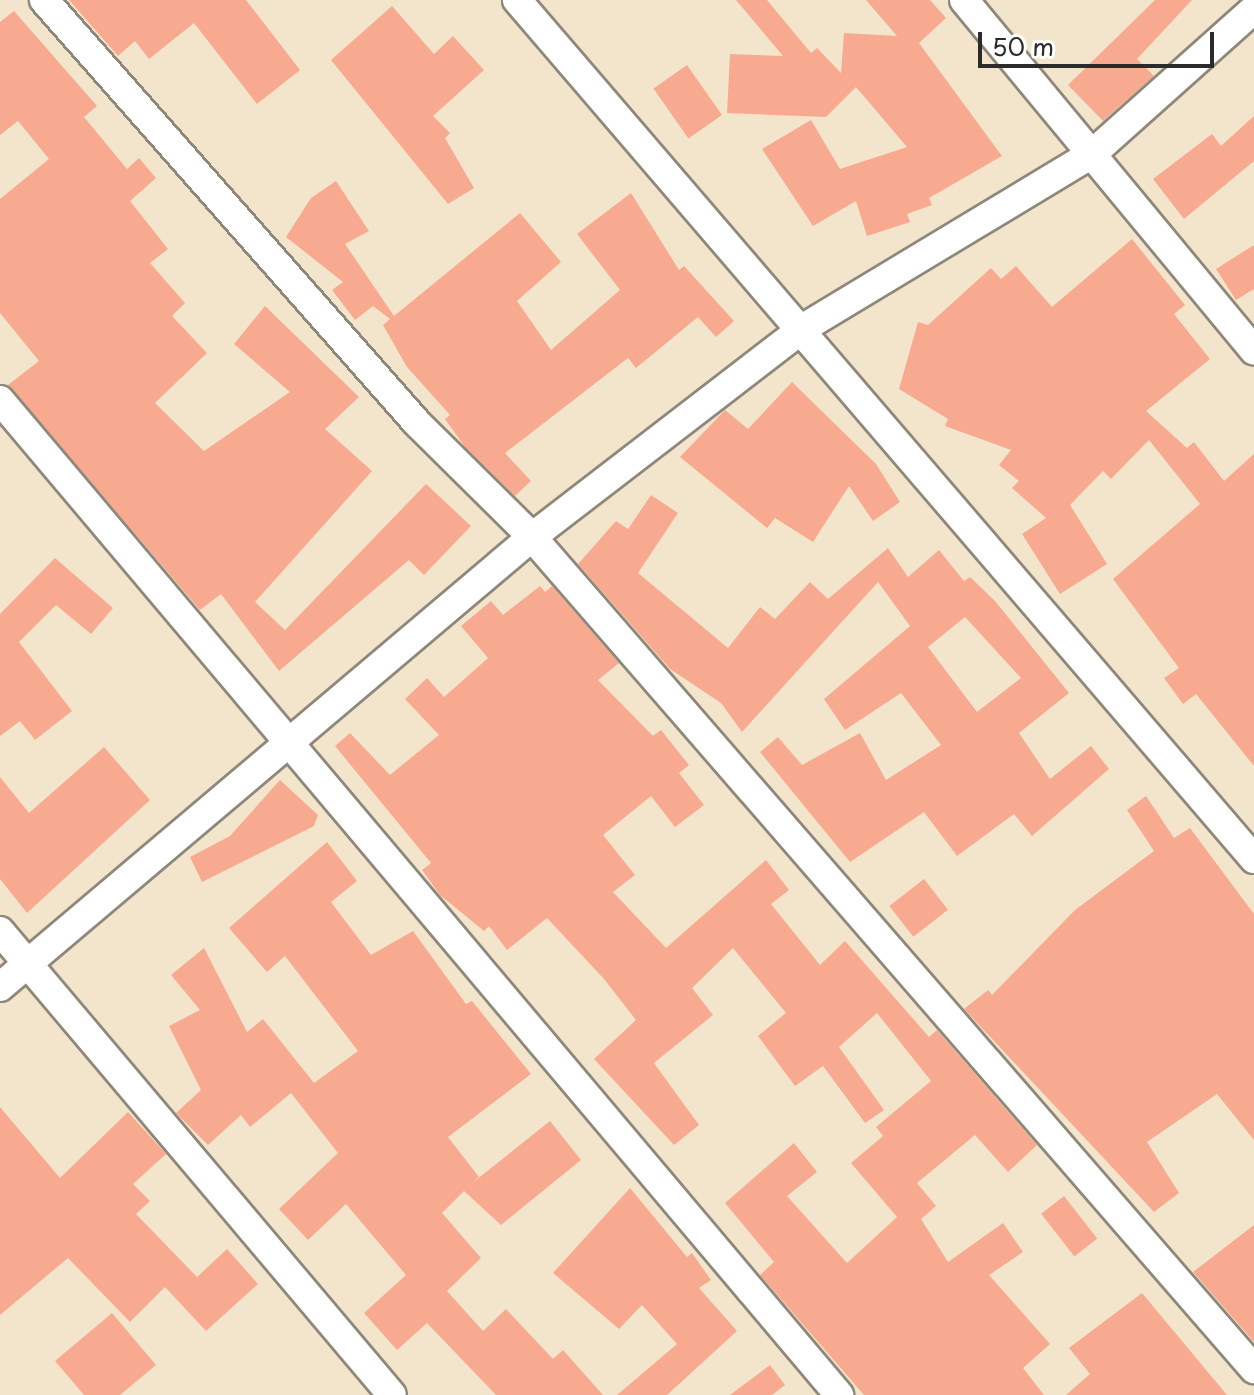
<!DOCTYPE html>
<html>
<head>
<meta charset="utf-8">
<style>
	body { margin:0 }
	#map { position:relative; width:1254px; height:1395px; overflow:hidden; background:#f2e5cb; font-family:"Playpen Sans",sans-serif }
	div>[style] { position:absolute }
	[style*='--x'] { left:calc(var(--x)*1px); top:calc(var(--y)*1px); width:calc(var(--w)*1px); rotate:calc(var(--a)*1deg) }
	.building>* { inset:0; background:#f8aa91; transform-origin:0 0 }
	.roads { filter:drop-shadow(2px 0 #8e887b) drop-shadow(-2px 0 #8e887b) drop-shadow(0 2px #8e887b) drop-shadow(0 -2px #8e887b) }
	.street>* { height:28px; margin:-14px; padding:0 14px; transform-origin:14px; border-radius:14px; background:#fff }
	span { translate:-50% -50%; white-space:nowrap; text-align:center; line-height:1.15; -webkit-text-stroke:6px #fff; paint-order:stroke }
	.scale { position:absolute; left:978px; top:32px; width:236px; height:36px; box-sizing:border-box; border:4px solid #2b2b2b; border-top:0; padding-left:10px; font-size:24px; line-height:28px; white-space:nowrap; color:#2b2b2b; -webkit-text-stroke:6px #fff; paint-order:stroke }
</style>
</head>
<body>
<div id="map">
	<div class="building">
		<div style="clip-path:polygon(69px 0,246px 0,300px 70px,257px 104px,194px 23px,149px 59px,135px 41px,118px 56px)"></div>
		<div style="clip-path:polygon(736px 0,767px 0,811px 53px,817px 48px,841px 73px,844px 33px,897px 36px,866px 0,930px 0,946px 18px,919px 43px,1002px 156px,929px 198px,932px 205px,907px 214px,910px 222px,867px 236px,856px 201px,813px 226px,762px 149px,811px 120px,840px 169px,907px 147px,856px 87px,826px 117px,727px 113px,730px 54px,783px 56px)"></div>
		<div style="clip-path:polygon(1155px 0,1192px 0,1137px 59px,1154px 76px,1103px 121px,1068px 85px)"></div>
		<div style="clip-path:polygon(392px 6px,434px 54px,453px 36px,484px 70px,433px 116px,450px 133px,445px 138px,474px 188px,448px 204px,331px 60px)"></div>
		<div style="clip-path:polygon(14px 11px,97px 106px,84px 117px,127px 169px,139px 158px,156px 178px,130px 201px,168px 249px,150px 263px,185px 303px,172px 316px,207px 353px,155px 403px,204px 451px,290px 392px,234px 344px,265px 306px,359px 397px,325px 429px,372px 471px,255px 602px,285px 630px,426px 484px,471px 526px,424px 575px,409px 560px,279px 671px,221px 594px,200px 610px,8px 385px,39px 361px,0 313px,0 199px,49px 159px,18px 121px,0 135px,0 22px)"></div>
		<div style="left:687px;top:65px;width:61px;height:41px;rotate:55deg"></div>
		<div style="clip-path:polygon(1254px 116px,1254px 161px,1184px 219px,1153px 179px,1212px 134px,1221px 146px)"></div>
		<div style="clip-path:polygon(336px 181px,369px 231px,345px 244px,394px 316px,520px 213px,561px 262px,517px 301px,551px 350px,620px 290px,577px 234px,631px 193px,679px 270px,684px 266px,734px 321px,716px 337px,698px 317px,636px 368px,628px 358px,505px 453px,531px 481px,515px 496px,465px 447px,445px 419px,450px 415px,407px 367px,383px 325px,390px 319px,373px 306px,355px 320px,332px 290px,343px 282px,286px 237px,311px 198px)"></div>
		<div style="clip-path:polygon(1132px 239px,1185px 305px,1174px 314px,1210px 359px,1146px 411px,1187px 448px,1194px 442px,1224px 481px,1254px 454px,1254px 766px,1196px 694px,1183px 704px,1164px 678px,1179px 668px,1113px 579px,1200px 504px,1149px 440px,1111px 479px,1103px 471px,1070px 505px,1107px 564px,1060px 594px,1022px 534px,1046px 518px,1012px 488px,1019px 481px,999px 465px,1011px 450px,945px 426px,948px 419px,899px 389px,918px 322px,928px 325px,991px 268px,1001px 279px,1016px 266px,1052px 307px)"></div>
		<div style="clip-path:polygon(1254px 245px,1254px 289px,1236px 300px,1216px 269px)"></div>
		<div style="clip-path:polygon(792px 382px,876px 464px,900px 502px,873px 521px,849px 486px,813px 542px,775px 518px,767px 528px,680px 457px,725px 410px,748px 429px)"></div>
		<div style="clip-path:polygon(evenodd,651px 495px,678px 513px,638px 573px,728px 648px,760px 607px,775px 619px,810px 582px,828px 599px,888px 548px,908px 577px,939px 550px,964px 581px,970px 577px,995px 601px,1069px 693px,1019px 733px,1050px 779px,1091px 746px,1109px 769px,1032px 836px,1014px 814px,957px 856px,924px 812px,850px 862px,760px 752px,778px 737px,802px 765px,860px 733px,886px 780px,941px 745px,901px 693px,845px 730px,824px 699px,910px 626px,878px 582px,742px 732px,721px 703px,670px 669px,578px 564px,616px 521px,628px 529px,651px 495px,965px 617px,1021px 678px,977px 712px,928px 647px,965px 617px)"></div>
		<div style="clip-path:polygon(55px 558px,113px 608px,91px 634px,56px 605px,19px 642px,72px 711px,35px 740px,20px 721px,0 736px,0 614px)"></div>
		<div style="clip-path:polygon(540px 586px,545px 592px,552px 586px,619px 663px,598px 680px,653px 736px,661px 730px,689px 765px,679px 773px,704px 805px,675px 827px,651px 796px,603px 835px,635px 875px,613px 892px,666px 948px,766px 860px,789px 890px,771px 904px,820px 965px,845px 941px,929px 1037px,937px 1030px,1037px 1145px,1008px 1172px,975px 1135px,917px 1183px,936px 1206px,921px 1219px,948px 1262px,1003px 1223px,1023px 1252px,989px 1275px,1050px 1344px,1023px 1368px,1044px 1395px,864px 1395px,760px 1275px,774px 1262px,725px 1203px,794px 1143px,817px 1172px,787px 1196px,847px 1263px,897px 1217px,851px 1163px,883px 1136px,876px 1127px,931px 1081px,877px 1013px,839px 1047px,884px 1110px,865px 1123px,823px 1066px,795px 1086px,758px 1036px,786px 1013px,733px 948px,692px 988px,713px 1015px,654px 1063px,699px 1125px,674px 1145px,594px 1059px,636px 1020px,604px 979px,547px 918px,507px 950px,489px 926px,484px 931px,440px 895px,422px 870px,431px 863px,335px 746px,350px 733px,390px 775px,439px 735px,405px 699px,427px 678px,444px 697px,488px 658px,461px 626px,491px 601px,503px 615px)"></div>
		<div style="clip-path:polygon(104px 747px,150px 800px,27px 913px,0 879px,0 777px,29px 813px)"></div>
		<div style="clip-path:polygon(280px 780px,318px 815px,314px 826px,202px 882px,190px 857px,230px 836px)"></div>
		<div style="clip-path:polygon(1146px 796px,1174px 838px,1190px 828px,1254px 914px,1254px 1140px,1217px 1094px,1147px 1142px,1179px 1193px,1154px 1212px,964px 1009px,988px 990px,992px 995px,1075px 910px,1154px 851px,1127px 810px)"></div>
		<div style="clip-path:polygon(327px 842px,357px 881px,331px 902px,371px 955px,413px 931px,466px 1004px,472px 1001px,531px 1074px,448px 1137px,479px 1177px,471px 1184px,550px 1121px,581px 1160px,501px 1225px,464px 1191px,442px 1213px,481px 1258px,447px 1291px,483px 1331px,506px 1309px,553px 1359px,563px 1350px,603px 1395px,496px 1395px,427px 1323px,397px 1350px,364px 1313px,406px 1275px,346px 1204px,308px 1240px,279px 1209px,338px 1153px,291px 1093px,250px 1127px,241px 1115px,208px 1145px,176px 1113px,201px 1090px,169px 1026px,200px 1010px,171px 975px,204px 948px,247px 1032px,263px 1019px,314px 1083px,358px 1051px,285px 956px,267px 972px,229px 928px)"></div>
		<div style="left:924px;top:879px;width:39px;height:44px;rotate:52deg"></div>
		<div style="clip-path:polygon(0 1107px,60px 1178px,128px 1112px,166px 1154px,133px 1184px,150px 1201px,136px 1214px,197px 1277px,227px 1249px,258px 1284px,206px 1331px,165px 1287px,130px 1322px,68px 1258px,0 1315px)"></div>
		<div style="clip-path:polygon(630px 1188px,687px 1257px,692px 1253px,711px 1280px,699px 1288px,737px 1331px,667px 1395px,617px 1395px,677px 1344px,642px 1305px,619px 1329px,553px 1273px)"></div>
		<div style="left:1064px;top:1196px;width:54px;height:29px;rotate:52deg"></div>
		<div style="clip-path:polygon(1254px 1225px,1254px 1342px,1193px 1272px)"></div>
		<div style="clip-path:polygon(1142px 1293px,1227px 1395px,1066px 1395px,1090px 1374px,1069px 1348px)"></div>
		<div style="clip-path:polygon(112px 1313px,156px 1365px,120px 1395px,84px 1395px,55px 1361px)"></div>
		<div style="clip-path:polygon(770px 1365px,785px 1385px,772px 1395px,730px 1395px)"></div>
	</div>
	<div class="roads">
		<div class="street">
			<div style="--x:44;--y:0;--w:564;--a:48.59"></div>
			<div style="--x:417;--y:423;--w:162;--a:44.7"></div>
			<div style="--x:532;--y:537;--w:1102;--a:49.05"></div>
			<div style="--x:517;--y:0;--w:1132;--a:49.37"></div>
			<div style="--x:964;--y:0;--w:455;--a:50.4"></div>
			<div style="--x:0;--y:400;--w:1302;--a:49.86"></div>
			<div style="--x:0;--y:931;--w:607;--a:49.81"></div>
			<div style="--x:0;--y:987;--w:697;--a:-40.23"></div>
			<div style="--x:532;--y:537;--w:344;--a:-37.6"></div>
			<div style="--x:805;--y:327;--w:335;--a:-31.1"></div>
			<div style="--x:1092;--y:154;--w:217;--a:-41.8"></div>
		</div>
	</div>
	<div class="scale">50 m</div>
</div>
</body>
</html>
